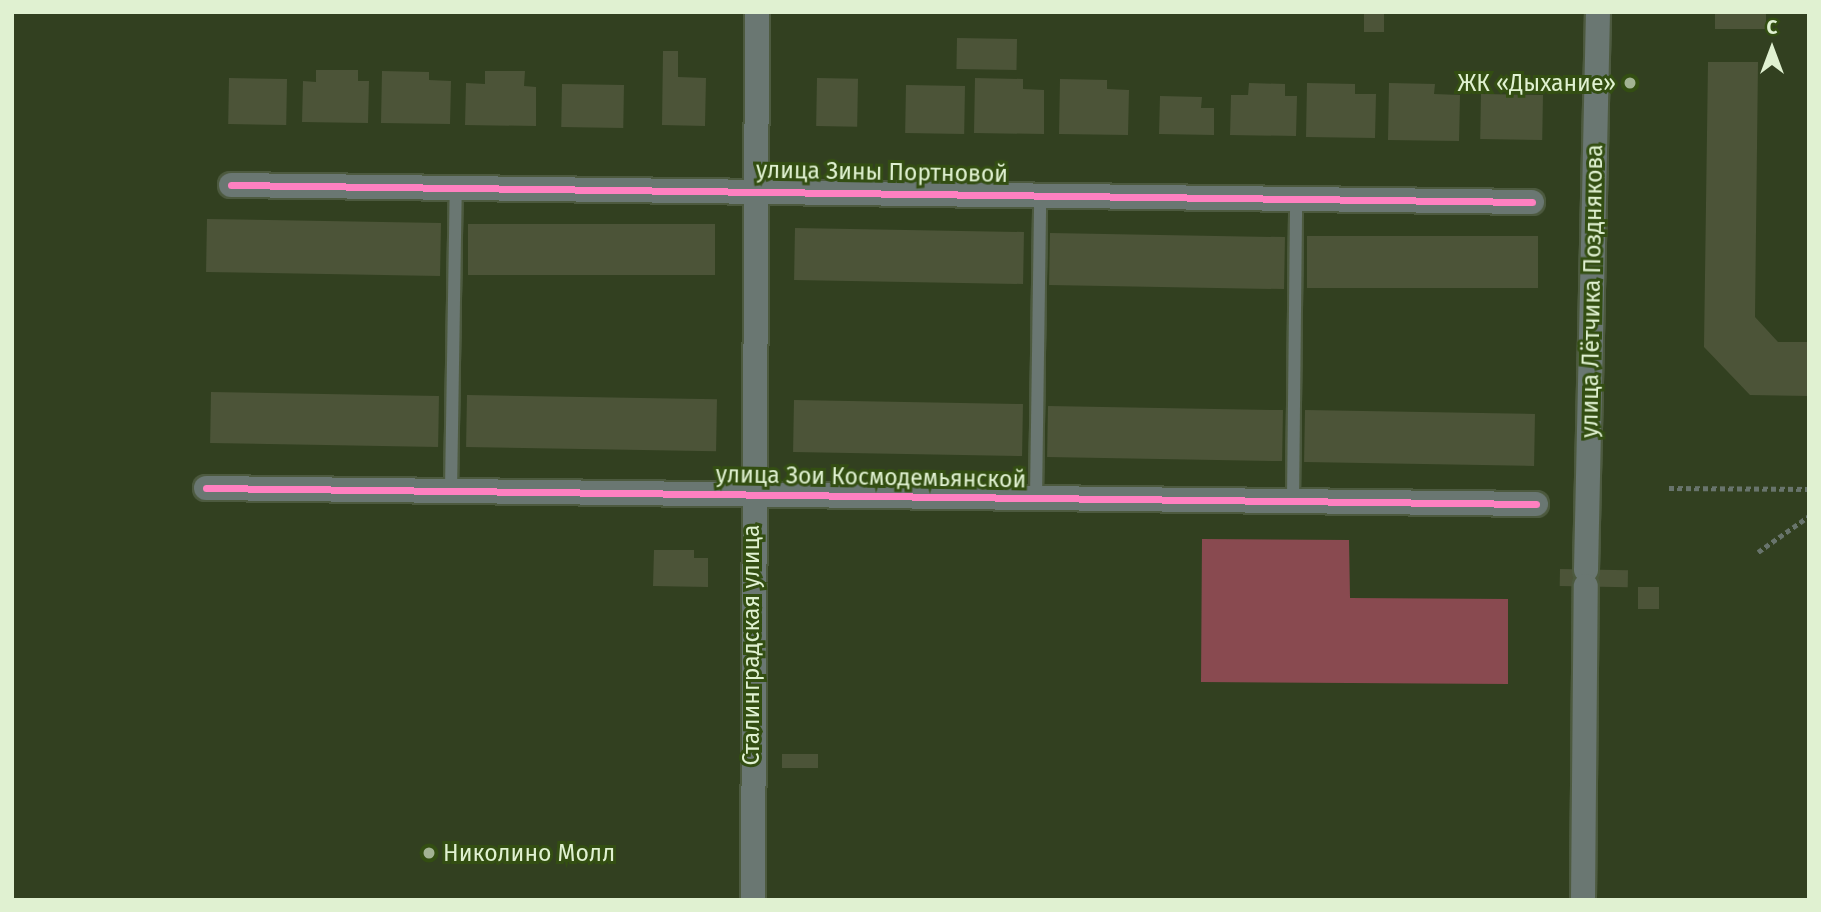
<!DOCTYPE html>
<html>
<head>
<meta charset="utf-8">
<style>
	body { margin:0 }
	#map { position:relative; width:1821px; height:912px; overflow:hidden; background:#324020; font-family:"Fira Sans",sans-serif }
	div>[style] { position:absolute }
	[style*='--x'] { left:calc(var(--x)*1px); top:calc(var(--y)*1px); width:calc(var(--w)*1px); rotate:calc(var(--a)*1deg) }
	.green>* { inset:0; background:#894a50 }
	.building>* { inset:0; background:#4c5438; transform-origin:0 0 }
	.path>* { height:4.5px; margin-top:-2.25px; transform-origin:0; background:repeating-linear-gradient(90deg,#68746c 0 5px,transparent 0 8.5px) }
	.roads { filter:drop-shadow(2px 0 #4d5a3f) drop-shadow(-2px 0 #4d5a3f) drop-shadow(0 2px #4d5a3f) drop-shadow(0 -2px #4d5a3f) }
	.lane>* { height:12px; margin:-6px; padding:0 6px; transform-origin:6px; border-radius:6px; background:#6a7772 }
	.street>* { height:24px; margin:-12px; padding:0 12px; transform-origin:12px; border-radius:12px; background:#6a7772 }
	.cycleway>* { height:7px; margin:-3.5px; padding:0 3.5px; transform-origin:3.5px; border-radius:3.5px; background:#ff80c0 }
	.dots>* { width:19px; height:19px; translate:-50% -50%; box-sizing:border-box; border:4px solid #334e12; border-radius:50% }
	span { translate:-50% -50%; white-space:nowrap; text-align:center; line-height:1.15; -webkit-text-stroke:6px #334e12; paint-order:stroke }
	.poi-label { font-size:23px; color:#e0f1d1 }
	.right { translate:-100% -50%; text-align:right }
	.left { translate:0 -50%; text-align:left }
	.street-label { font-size:23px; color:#e0f1d1 }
	.frame { position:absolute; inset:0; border:14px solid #e0f1d1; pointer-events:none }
	.north { position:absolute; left:1737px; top:14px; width:70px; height:70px; -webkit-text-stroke:5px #334e12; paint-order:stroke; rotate:0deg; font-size:19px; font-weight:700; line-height:28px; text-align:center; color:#e0f1d1 }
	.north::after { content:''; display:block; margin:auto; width:24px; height:32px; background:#e0f1d1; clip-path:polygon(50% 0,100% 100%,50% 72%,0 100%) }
</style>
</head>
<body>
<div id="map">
	<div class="green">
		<div style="clip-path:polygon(1202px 539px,1349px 540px,1350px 598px,1508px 599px,1508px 684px,1201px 682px)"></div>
	</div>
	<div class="building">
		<div style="left:1364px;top:12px;width:20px;height:20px"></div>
		<div style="left:1715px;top:12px;width:51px;height:17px"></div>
		<div style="left:957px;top:38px;width:60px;height:31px;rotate:1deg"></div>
		<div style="clip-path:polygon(663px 51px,678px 51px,678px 77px,706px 78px,705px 126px,662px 125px)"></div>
		<div style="clip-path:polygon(1708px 62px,1758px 62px,1755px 317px,1778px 342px,1809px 342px,1809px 396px,1750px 395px,1704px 347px)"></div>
		<div style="clip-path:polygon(316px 70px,358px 70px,358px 81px,369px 81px,368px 123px,302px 122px,303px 81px,316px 82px)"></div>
		<div style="clip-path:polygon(382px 71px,429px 72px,429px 80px,451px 81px,450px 124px,381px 123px)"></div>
		<div style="clip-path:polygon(485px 71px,525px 71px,524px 86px,536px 87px,536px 126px,465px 125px,466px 83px,485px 84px)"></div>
		<div style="left:229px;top:78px;width:58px;height:46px;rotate:1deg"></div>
		<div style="left:817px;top:78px;width:41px;height:48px;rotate:1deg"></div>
		<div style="clip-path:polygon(975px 78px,1023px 79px,1023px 89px,1044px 90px,1044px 134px,974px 133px)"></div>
		<div style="clip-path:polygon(1060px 79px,1107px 80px,1107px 89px,1129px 90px,1128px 135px,1059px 134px)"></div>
		<div style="clip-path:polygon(1249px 83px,1285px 84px,1285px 96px,1297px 96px,1296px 136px,1230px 135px,1231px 95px,1248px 95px)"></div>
		<div style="clip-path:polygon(1307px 83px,1355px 84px,1355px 94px,1376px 94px,1375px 138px,1306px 137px)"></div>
		<div style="clip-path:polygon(1389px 83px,1435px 84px,1434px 94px,1460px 95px,1459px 141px,1388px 140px)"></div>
		<div style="left:562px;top:84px;width:62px;height:43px;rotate:1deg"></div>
		<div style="left:906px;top:85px;width:59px;height:48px;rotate:1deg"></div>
		<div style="left:1481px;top:94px;width:62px;height:45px;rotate:1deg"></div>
		<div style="clip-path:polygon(1160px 96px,1202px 97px,1201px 108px,1214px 108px,1214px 135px,1159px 134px)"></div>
		<div style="left:207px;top:219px;width:234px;height:53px;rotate:1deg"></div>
		<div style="left:468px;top:224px;width:247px;height:51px"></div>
		<div style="left:795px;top:228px;width:229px;height:52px;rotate:1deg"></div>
		<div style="left:1050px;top:233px;width:235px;height:52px;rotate:1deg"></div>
		<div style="left:1307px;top:236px;width:231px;height:52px"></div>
		<div style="left:211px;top:392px;width:228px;height:51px;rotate:1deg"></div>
		<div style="left:467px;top:395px;width:250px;height:52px;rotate:1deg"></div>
		<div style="left:794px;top:400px;width:229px;height:52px;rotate:1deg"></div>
		<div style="left:1048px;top:406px;width:235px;height:51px;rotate:1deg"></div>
		<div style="left:1305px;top:410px;width:230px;height:52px;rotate:1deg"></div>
		<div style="clip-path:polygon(654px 550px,694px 550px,694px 558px,708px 558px,708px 587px,653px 586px)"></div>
		<div style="left:1560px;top:569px;width:68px;height:17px;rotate:1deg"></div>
		<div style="left:1638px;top:587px;width:21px;height:22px"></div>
		<div style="left:818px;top:754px;width:14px;height:36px;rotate:90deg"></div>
	</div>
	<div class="path">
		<div style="--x:1669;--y:488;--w:140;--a:0.4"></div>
		<div style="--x:1758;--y:552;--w:62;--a:-35.2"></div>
	</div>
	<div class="roads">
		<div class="lane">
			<div style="--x:451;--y:491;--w:304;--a:-89.1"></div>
			<div style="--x:1036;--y:498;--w:304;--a:-89.2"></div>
			<div style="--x:1293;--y:501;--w:302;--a:-89.4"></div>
		</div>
		<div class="street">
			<div style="--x:231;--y:185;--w:1301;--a:0.75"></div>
			<div style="--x:206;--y:488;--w:1330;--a:0.69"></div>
			<div style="--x:1586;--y:570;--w:558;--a:-88.77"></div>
			<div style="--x:753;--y:900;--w:888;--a:-89.74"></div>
			<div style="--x:1583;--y:900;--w:314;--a:-89.5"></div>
		</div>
	</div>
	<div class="cycleway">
		<div style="--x:231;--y:185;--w:1301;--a:0.75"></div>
		<div style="--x:206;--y:488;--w:1330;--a:0.69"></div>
	</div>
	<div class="dots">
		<div style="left:1630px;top:83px;background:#a3b393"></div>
		<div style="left:429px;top:853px;background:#a3b393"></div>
	</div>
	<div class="poi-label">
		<span class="right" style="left:1616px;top:83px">ЖК «Дыхание»</span>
		<span class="left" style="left:443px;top:853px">Николино Молл</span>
	</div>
	<div class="street-label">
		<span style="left:882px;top:172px;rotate:1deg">улица Зины Портновой</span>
		<span style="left:1592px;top:291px;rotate:-89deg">улица Лётчика Позднякова</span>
		<span style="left:871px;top:477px;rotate:1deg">улица Зои Космодемьянской</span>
		<span style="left:751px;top:645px;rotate:-90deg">Сталинградская улица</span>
	</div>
	<div class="frame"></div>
	<div class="north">С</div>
</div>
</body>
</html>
